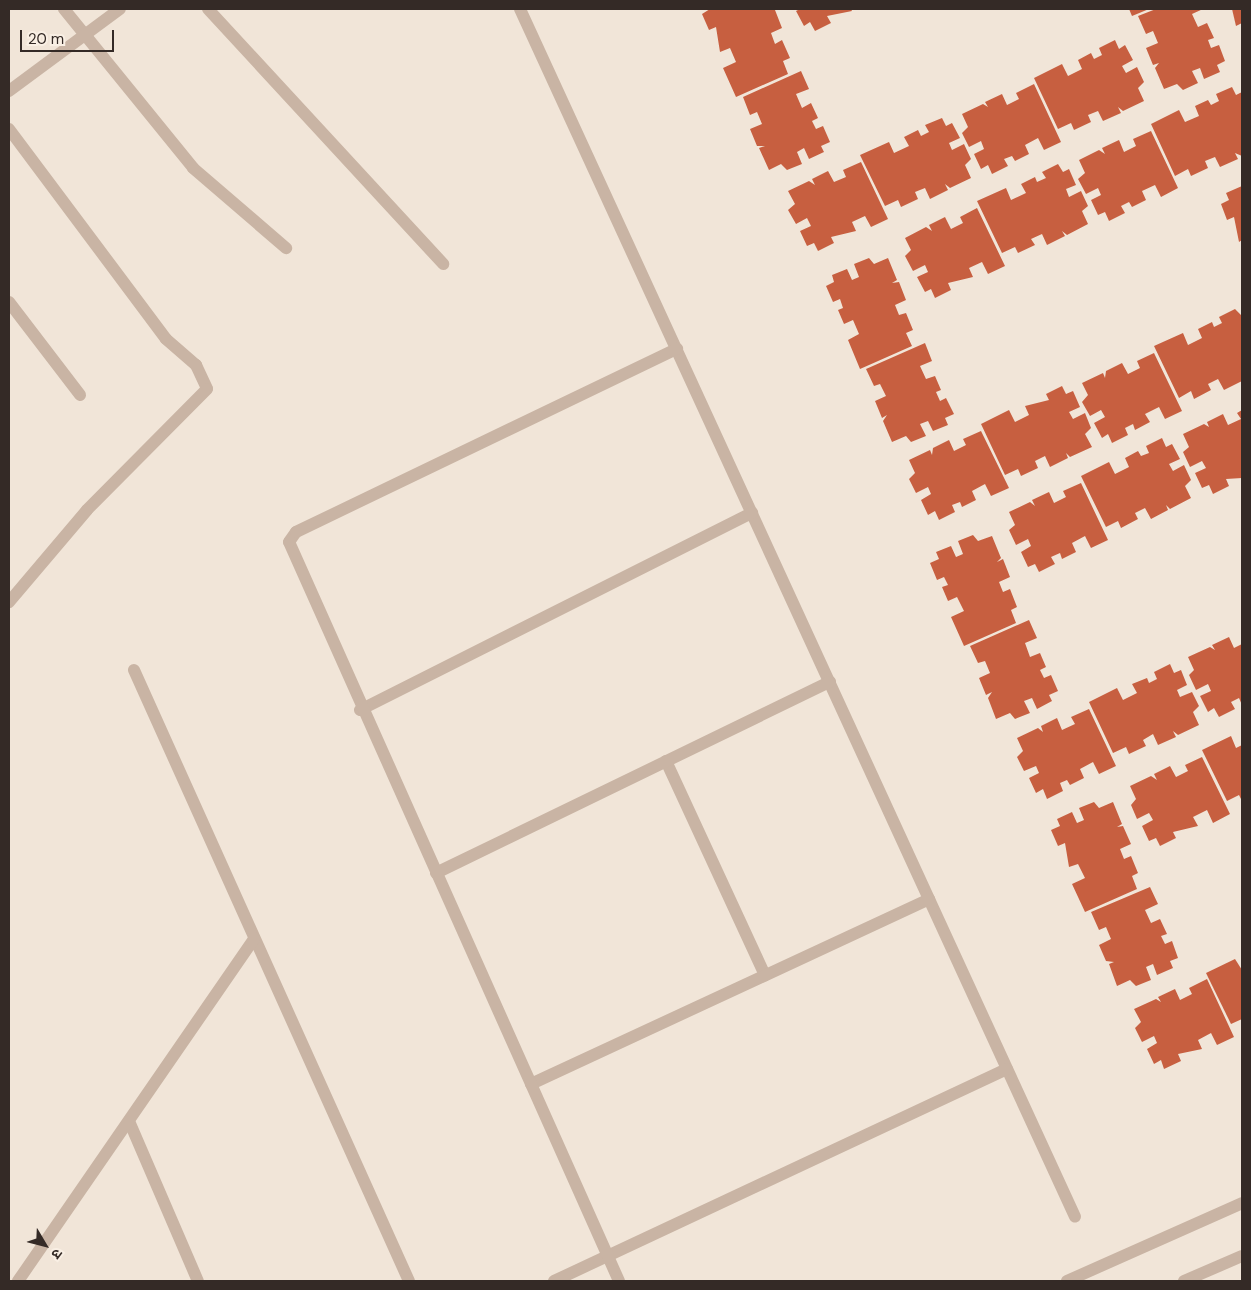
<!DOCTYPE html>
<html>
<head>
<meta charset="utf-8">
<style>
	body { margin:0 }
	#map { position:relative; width:1251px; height:1290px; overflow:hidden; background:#f1e5d8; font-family:"DM Sans","Noto Sans Devanagari",sans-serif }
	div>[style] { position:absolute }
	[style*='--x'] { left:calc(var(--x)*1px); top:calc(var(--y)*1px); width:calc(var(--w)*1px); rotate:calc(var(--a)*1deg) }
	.building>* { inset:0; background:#c75f40 }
	.minor>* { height:12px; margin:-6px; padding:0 6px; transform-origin:6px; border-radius:6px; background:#c9b4a4 }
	span { translate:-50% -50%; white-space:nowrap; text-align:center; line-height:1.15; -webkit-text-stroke:4px #f9efe4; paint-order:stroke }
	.frame { position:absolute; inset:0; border:10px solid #342a26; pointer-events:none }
	.north { position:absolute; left:20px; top:1220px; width:50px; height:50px; -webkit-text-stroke:4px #f9efe4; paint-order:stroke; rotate:127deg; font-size:14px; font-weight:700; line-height:20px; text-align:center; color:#342a26 }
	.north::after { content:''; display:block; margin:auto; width:18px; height:22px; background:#342a26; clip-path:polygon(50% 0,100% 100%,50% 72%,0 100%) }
	.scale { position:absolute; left:20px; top:30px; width:94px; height:22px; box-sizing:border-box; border:2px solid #342a26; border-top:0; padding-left:6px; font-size:15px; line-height:18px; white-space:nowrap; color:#342a26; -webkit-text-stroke:4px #f9efe4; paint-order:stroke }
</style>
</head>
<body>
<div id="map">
	<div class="building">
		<div style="clip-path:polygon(710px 9px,775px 10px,782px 28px,771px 33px,775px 44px,782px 40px,790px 58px,783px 61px,788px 74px,736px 97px,723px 68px,736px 62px,730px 48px,720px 52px,716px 27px,709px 30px,702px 14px)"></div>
		<div style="clip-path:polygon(800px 9px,851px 9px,852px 11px,827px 16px,831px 23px,815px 31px,810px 22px,804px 26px,796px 11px)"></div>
		<div style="clip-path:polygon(1129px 9px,1149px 9px,1132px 16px)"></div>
		<div style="clip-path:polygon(1156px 9px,1203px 9px,1192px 14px,1198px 27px,1207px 23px,1214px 38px,1208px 40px,1211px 48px,1219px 45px,1225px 61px,1217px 65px,1220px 72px,1204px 79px,1200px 68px,1192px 71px,1198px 83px,1183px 90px,1177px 84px,1164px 89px,1155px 68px,1159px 63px,1153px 65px,1146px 48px,1158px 43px,1153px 31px,1146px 34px,1138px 16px)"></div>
		<div style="clip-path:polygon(1232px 9px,1242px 9px,1242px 23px,1236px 26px)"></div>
		<div style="clip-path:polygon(1115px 40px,1119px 49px,1125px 45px,1133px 60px,1122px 66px,1126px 73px,1137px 67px,1144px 82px,1138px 88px,1144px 101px,1123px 111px,1118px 107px,1121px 113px,1103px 121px,1098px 111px,1088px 115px,1091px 122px,1074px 130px,1071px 123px,1058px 129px,1034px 78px,1062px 64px,1068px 76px,1082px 69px,1078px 60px,1091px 53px,1094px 59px,1102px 55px,1099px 48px)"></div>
		<div style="clip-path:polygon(801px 71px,809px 89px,796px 94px,802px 108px,811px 103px,818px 118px,812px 121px,816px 129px,823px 126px,830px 142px,821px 146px,824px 152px,809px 159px,804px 148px,797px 152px,802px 164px,787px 170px,781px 164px,769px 170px,759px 148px,765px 146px,757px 146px,750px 129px,762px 124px,757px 112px,750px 115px,743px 97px)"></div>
		<div style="clip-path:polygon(1034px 84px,1061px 142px,1044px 150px,1038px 138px,1025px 145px,1029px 154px,1015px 161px,1012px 156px,1004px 159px,1008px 166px,992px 174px,988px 165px,981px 169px,974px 154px,984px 149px,981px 141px,969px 147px,962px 133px,968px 127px,962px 114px,983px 104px,988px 107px,985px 102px,1002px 94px,1007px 105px,1019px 99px,1016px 93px)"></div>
		<div style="clip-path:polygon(1232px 87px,1236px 95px,1242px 92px,1242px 156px,1235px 153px,1238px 159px,1220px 167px,1215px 157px,1205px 161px,1208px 168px,1191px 176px,1188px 169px,1175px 176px,1151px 124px,1179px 110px,1185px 122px,1199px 116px,1195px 106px,1208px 100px,1211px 105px,1219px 101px,1216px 94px)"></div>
		<div style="clip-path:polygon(942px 118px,946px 126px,952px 123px,960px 138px,949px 143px,952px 150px,964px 144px,971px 159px,965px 165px,971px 178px,950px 188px,945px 184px,948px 190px,930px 199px,925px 188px,915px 192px,918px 199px,901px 207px,898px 200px,885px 206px,860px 155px,889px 142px,894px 153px,909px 146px,904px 137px,918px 130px,921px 136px,929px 132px,925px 125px)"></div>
		<div style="clip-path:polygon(1151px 131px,1178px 188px,1161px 197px,1155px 185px,1142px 191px,1146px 200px,1132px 207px,1129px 202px,1121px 206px,1125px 213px,1109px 221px,1105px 212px,1098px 215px,1091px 200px,1101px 195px,1098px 188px,1086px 194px,1078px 179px,1085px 173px,1079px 160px,1099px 150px,1105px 154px,1102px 148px,1119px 140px,1124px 152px,1136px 146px,1133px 139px)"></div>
		<div style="clip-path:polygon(861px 162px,888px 219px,871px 227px,865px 216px,852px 222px,856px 231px,831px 237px,834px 243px,818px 251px,814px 243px,807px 246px,800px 231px,811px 226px,807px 218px,796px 224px,788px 210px,795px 204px,788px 191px,809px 181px,815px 185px,812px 179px,828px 171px,834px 182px,846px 177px,843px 170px)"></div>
		<div style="clip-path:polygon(1058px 164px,1063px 172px,1069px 169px,1076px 185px,1066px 189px,1069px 197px,1081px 191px,1088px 206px,1082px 211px,1088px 224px,1067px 235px,1062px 231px,1065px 236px,1047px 245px,1042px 234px,1031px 239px,1035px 245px,1018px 253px,1015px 247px,1002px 253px,977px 201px,1006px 188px,1011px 200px,1026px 193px,1021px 184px,1035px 177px,1037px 182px,1046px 178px,1042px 172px)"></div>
		<div style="clip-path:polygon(1242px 186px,1242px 240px,1239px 242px,1234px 217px,1227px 220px,1221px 204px,1229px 200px,1226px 193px)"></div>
		<div style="clip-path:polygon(977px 208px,1005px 266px,988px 274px,982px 262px,969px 268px,973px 277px,948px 283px,951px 290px,935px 298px,931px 289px,925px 292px,917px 277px,928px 272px,925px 265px,913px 271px,905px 256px,911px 250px,905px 238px,926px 227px,932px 231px,929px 225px,945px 217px,951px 229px,963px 223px,960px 217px)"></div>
		<div style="clip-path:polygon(869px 258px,874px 264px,888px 258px,897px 280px,892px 283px,899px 282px,906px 300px,895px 305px,899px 315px,906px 313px,913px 330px,906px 333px,912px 346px,860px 369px,848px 340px,859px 334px,853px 320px,844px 324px,838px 310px,843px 308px,840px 299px,833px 302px,826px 286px,834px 282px,832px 275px,847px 269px,852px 280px,859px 277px,854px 264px)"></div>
		<div style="clip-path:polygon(1235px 309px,1242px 316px,1242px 381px,1224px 390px,1218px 379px,1208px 384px,1211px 390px,1194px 399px,1191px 391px,1179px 398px,1154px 346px,1183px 333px,1188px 345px,1202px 338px,1198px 329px,1212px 322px,1214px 327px,1222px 323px,1219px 317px)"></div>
		<div style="clip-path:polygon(925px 343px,932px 361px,920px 366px,926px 379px,935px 376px,941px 390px,936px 392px,940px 401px,946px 398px,954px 414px,945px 418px,948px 425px,933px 431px,928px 421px,920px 424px,926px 436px,911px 442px,906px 436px,892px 442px,883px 421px,887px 415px,882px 418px,875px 401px,886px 396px,880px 384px,874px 386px,866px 369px)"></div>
		<div style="clip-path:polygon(1154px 353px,1182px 411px,1165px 419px,1159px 407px,1145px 414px,1150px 422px,1135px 430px,1133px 424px,1125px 428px,1128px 435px,1112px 443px,1108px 434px,1102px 438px,1094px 423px,1105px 417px,1101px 410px,1090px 416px,1082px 402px,1088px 395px,1082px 383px,1103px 373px,1105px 378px,1106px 371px,1122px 363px,1128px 374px,1140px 368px,1137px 361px)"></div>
		<div style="clip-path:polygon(1062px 386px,1066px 394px,1073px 391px,1080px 407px,1069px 412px,1073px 419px,1085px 413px,1091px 428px,1085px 434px,1092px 447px,1070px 457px,1066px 453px,1068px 458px,1050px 467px,1045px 456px,1035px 461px,1038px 468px,1021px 476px,1018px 469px,1005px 475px,981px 424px,1009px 410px,1015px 422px,1029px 415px,1025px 406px,1049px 400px,1046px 394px)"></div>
		<div style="clip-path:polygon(1242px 410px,1242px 478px,1226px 479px,1229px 486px,1213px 494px,1209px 485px,1202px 488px,1195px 473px,1206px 468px,1202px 461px,1190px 467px,1183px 452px,1189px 447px,1183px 434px,1204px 424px,1209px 427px,1207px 422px,1223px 414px,1228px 425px,1241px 419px,1237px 413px)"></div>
		<div style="clip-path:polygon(981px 431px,1009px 488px,991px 496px,985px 484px,972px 491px,976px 500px,962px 507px,960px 502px,952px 505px,955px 512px,939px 520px,935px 511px,928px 515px,921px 500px,931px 494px,928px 487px,916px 493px,909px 479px,915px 473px,909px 460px,930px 450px,932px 455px,933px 448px,949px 440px,954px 451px,966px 445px,963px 439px)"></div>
		<div style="clip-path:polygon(1162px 438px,1166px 447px,1172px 444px,1180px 459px,1169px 464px,1173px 471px,1184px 465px,1191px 480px,1185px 486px,1191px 498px,1170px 509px,1166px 505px,1168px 510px,1151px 519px,1145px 508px,1135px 513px,1138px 519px,1121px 528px,1118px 521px,1106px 527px,1081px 476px,1109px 462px,1115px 474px,1129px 467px,1125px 458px,1138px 451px,1141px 456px,1149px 453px,1146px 446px)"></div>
		<div style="clip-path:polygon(1081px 483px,1108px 540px,1091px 548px,1085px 536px,1072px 543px,1076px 552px,1062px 559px,1060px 553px,1051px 557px,1055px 564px,1039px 572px,1035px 564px,1028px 567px,1021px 552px,1031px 546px,1028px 539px,1016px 545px,1009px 530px,1015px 525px,1009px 512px,1030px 502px,1035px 506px,1032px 500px,1049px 492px,1054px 503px,1066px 497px,1063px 491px)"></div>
		<div style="clip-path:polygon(973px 535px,978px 541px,992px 536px,1001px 558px,997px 562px,1003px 559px,1010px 577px,999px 582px,1003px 592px,1010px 589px,1017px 607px,1011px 610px,1016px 623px,964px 646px,951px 617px,964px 611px,957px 597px,948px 601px,942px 587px,948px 585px,944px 577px,937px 580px,930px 563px,939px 559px,936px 552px,951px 546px,956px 557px,963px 554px,958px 541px)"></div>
		<div style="clip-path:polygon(1029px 620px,1037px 638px,1025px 643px,1030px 657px,1040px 653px,1046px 667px,1040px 670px,1044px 678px,1051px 675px,1058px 691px,1049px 695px,1052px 701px,1037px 709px,1032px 698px,1024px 701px,1030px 713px,1015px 719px,1010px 713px,996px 719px,988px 698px,992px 692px,986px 695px,979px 678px,990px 673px,985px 661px,978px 663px,970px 646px)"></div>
		<div style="clip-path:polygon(1229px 637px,1234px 648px,1242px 644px,1242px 705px,1239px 698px,1231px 702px,1235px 709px,1219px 717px,1214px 708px,1208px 712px,1200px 696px,1211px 691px,1208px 684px,1196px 690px,1189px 675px,1194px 670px,1188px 657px,1210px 647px,1215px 650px,1212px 645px)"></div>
		<div style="clip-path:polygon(1170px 664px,1174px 673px,1181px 670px,1187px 685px,1177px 690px,1180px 697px,1192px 692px,1199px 706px,1193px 712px,1199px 725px,1178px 735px,1173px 731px,1176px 737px,1158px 745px,1153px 734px,1143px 740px,1146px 746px,1129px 754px,1126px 747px,1113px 753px,1089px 702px,1117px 688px,1123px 700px,1137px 693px,1132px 684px,1147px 678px,1149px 683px,1157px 679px,1154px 672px)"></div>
		<div style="clip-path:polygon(1089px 709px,1116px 766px,1099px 774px,1093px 762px,1080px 769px,1084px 778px,1070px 785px,1067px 780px,1060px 783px,1063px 791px,1047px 799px,1043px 789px,1036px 793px,1029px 778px,1039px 773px,1036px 766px,1024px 771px,1017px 757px,1023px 751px,1017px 738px,1038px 728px,1043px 732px,1041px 726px,1057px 718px,1062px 730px,1075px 724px,1071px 717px)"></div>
		<div style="clip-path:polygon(1231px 736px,1236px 748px,1242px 745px,1242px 801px,1239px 795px,1227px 801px,1202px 750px)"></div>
		<div style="clip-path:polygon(1202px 757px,1230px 814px,1213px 823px,1207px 810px,1193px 817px,1198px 826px,1173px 832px,1176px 838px,1160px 846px,1156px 838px,1149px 841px,1142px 826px,1153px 820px,1149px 813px,1137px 819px,1131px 805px,1136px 799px,1130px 786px,1151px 776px,1157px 780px,1154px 774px,1170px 766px,1176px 777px,1188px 771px,1185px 765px)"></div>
		<div style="clip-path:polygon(1094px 802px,1099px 808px,1113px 802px,1122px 824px,1117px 827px,1123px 826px,1131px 844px,1120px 849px,1124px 859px,1131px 856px,1138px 873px,1132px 876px,1137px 889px,1085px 912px,1072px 884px,1085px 878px,1078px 864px,1069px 867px,1065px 843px,1058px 846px,1051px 830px,1060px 826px,1057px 819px,1072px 812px,1077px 823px,1084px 820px,1079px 808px)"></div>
		<div style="clip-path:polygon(1150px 887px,1158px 904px,1145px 910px,1151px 923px,1160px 919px,1167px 934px,1161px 936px,1165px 944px,1172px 941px,1178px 958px,1170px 961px,1173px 968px,1157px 975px,1153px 964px,1146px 967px,1151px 980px,1136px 986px,1130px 980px,1117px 986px,1109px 964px,1114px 962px,1106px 961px,1099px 945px,1111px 939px,1106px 927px,1099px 930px,1091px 912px)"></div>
		<div style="clip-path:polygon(1235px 959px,1242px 970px,1242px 1019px,1231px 1024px,1206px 973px)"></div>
		<div style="clip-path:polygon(1207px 979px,1234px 1037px,1217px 1045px,1211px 1033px,1198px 1040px,1202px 1049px,1178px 1054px,1181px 1061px,1164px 1069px,1161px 1060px,1154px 1064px,1147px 1049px,1157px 1043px,1154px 1036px,1142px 1042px,1135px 1028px,1141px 1022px,1134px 1009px,1156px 999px,1161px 1002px,1158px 997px,1175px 989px,1180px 1000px,1192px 994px,1189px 988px)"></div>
	</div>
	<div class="minor">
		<div style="--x:64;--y:9;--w:205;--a:50.9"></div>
		<div style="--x:193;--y:168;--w:123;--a:40.7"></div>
		<div style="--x:208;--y:9;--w:347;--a:47.3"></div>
		<div style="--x:520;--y:9;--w:1329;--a:65.32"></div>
		<div style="--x:9;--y:91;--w:138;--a:-36.5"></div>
		<div style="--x:9;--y:129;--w:262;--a:53.2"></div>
		<div style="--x:166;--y:339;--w:40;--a:41"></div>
		<div style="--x:196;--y:365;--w:26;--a:65"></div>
		<div style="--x:207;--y:389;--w:170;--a:134.8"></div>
		<div style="--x:87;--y:510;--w:121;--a:130.3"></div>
		<div style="--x:9;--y:302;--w:117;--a:52.6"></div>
		<div style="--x:134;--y:670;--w:670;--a:65.77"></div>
		<div style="--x:360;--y:710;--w:439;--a:-26.7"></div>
		<div style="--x:666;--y:761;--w:236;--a:65.2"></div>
		<div style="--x:436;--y:873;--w:438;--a:-25.9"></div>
		<div style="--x:531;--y:1084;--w:439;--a:-24.9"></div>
		<div style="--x:129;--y:1121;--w:174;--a:66.7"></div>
		<div style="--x:18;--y:1281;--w:416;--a:-55.4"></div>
		<div style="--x:554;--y:1281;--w:500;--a:-25.08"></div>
		<div style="--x:619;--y:1281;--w:809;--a:-114.06"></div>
		<div style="--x:289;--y:542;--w:12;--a:-55"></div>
		<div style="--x:296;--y:532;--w:423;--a:-25.7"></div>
		<div style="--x:1067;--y:1281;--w:192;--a:-24"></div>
		<div style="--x:1184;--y:1281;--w:63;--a:-23.3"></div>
	</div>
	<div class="frame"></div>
	<div class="north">उ</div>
	<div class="scale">20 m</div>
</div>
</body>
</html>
